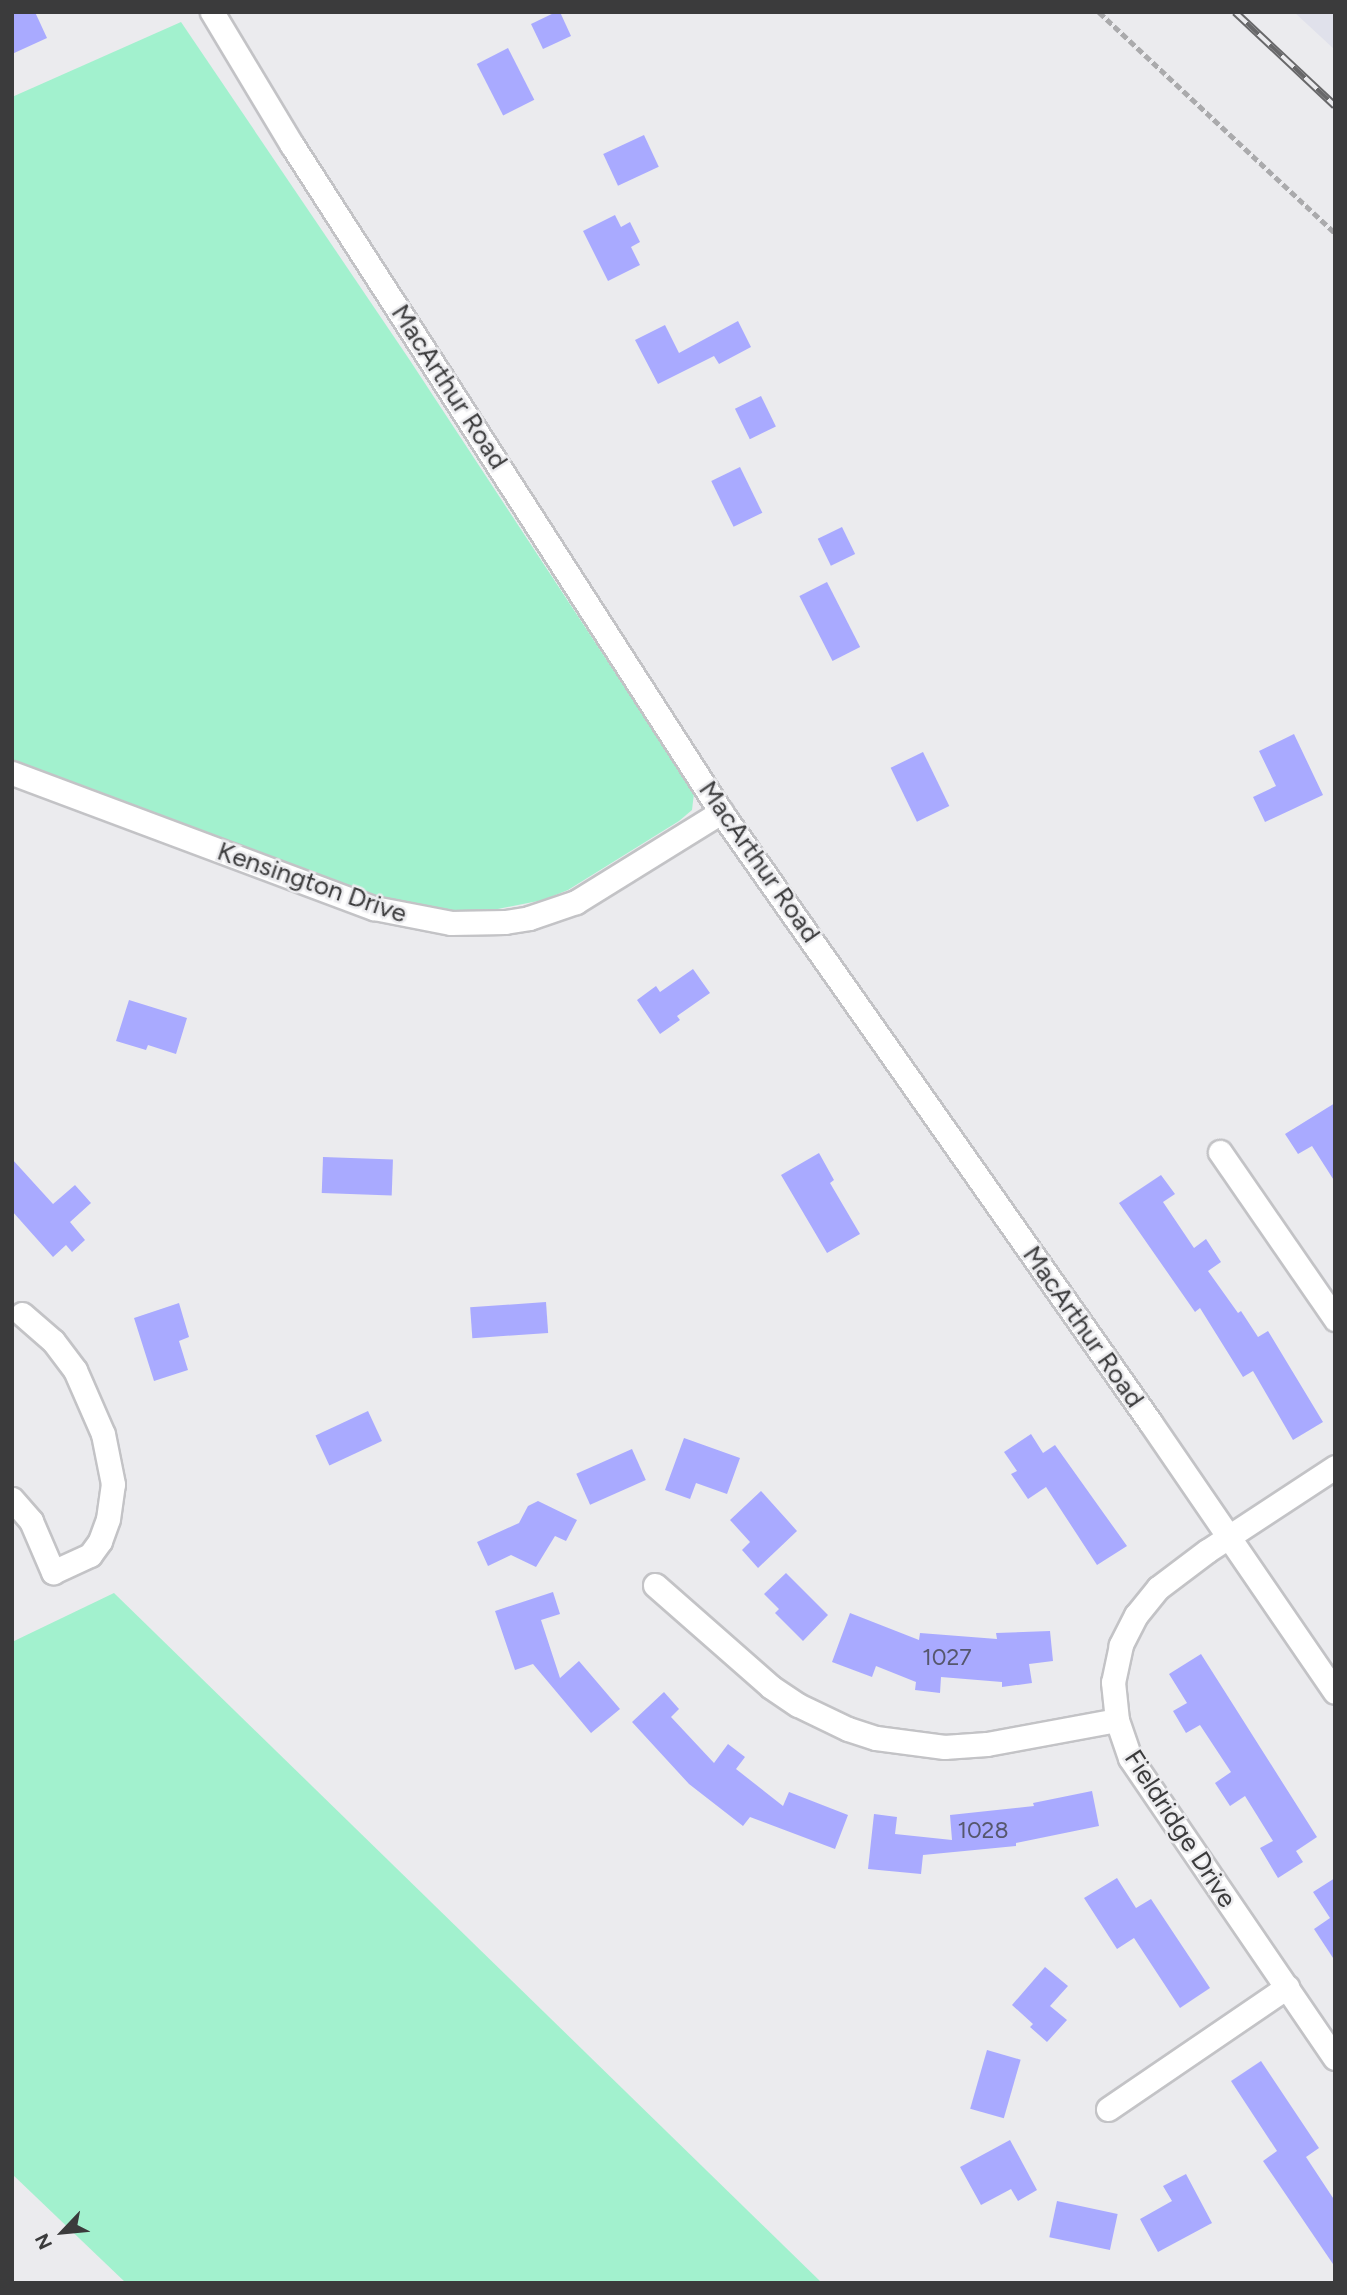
<!DOCTYPE html>
<html>
<head>
<meta charset="utf-8">
<style>
	body { margin:0 }
	#map { position:relative; width:1347px; height:2295px; overflow:hidden; background:#ebebee; font-family:Figtree,sans-serif }
	div>[style] { position:absolute }
	[style*='--x'] { left:calc(var(--x)*1px); top:calc(var(--y)*1px); width:calc(var(--w)*1px); rotate:calc(var(--a)*1deg) }
	.built>* { inset:0; background:#e0e1eb }
	.green>* { inset:0; background:#a2f1ce }
	.building>* { inset:0; background:#a9aaff; transform-origin:0 0 }
	.path>* { height:4.5px; margin-top:-2.25px; transform-origin:0; background:repeating-linear-gradient(90deg,#aaaaac 0 7px,transparent 0 10.5px) }
	.roads { filter:drop-shadow(2px 0 #c3c3c6) drop-shadow(-2px 0 #c3c3c6) drop-shadow(0 2px #c3c3c6) drop-shadow(0 -2px #c3c3c6) }
	.minor>* { height:23px; margin:-11.5px; padding:0 11.5px; transform-origin:11.5px; border-radius:11.5px; background:#fff }
	.rail>* { height:8px; margin-top:-4px; transform-origin:0; background:repeating-linear-gradient(90deg,#ebebee 0 16px,#68686a 0 32px); box-sizing:border-box; border-block:2px solid #68686a }
	span { translate:-50% -50%; white-space:nowrap; text-align:center; line-height:1.15; -webkit-text-stroke:5px #ebebee; paint-order:stroke }
	.number-label { font-size:23px; color:#56576d }
	.number-label span { -webkit-text-stroke-width:0 }
	.street-label { font-size:26px; color:#3b3b3c }
	.frame { position:absolute; inset:0; border:14px solid #3b3b3c; pointer-events:none }
	.north { position:absolute; left:28px; top:2197px; width:70px; height:70px; -webkit-text-stroke:5px #ebebee; paint-order:stroke; rotate:244deg; font-size:19px; font-weight:700; line-height:28px; text-align:center; color:#3b3b3c }
	.north::after { content:''; display:block; margin:auto; width:24px; height:32px; background:#3b3b3c; clip-path:polygon(50% 0,100% 100%,50% 72%,0 100%) }
</style>
</head>
<body>
<div id="map">
	<div class="built">
		<div style="clip-path:polygon(1294px 12px,1335px 12px,1335px 50px)"></div>
	</div>
	<div class="green">
		<div style="clip-path:polygon(181px 22px,409px 359px,694px 793px,692px 810px,679px 821px,568px 890px,543px 900px,493px 910px,437px 910px,396px 903px,12px 764px,12px 97px)"></div>
		<div style="clip-path:polygon(114px 1593px,822px 2283px,126px 2283px,12px 2174px,12px 1642px)"></div>
	</div>
	<div class="building">
		<div style="clip-path:polygon(12px 12px,35px 12px,47px 38px,12px 54px)"></div>
		<div style="clip-path:polygon(556px 12px,560px 12px,571px 36px,543px 49px,531px 24px)"></div>
		<div style="left:508px;top:48px;width:58px;height:35px;rotate:63deg"></div>
		<div style="left:644px;top:135px;width:35px;height:45px;rotate:65deg"></div>
		<div style="clip-path:polygon(615px 215px,621px 227px,630px 222px,640px 242px,631px 247px,640px 265px,608px 281px,583px 231px)"></div>
		<div style="clip-path:polygon(738px 321px,751px 347px,719px 364px,714px 356px,658px 384px,635px 340px,665px 325px,679px 353px)"></div>
		<div style="left:761px;top:396px;width:34px;height:29px;rotate:64deg"></div>
		<div style="left:740px;top:467px;width:51px;height:32px;rotate:64deg"></div>
		<div style="left:842px;top:527px;width:30px;height:27px;rotate:64deg"></div>
		<div style="left:827px;top:582px;width:73px;height:31px;rotate:63deg"></div>
		<div style="clip-path:polygon(1294px 734px,1323px 795px,1265px 822px,1253px 797px,1276px 786px,1259px 751px)"></div>
		<div style="left:923px;top:752px;width:60px;height:36px;rotate:64deg"></div>
		<div style="clip-path:polygon(693px 969px,710px 993px,677px 1016px,680px 1020px,660px 1034px,637px 1000px,656px 986px,660px 992px)"></div>
		<div style="clip-path:polygon(129px 1000px,187px 1018px,176px 1054px,148px 1045px,146px 1050px,116px 1041px)"></div>
		<div style="clip-path:polygon(1335px 1103px,1335px 1182px,1312px 1146px,1298px 1154px,1285px 1134px)"></div>
		<div style="clip-path:polygon(819px 1153px,834px 1180px,830px 1183px,860px 1234px,827px 1253px,781px 1175px)"></div>
		<div style="left:323px;top:1157px;width:70px;height:36px;rotate:2deg"></div>
		<div style="clip-path:polygon(12px 1159px,53px 1204px,75px 1185px,91px 1203px,70px 1222px,85px 1240px,72px 1252px,66px 1245px,53px 1257px,12px 1211px)"></div>
		<div style="clip-path:polygon(1161px 1175px,1175px 1194px,1163px 1202px,1194px 1248px,1206px 1239px,1221px 1262px,1208px 1271px,1238px 1313px,1241px 1311px,1258px 1337px,1268px 1331px,1323px 1422px,1293px 1440px,1253px 1371px,1243px 1377px,1200px 1308px,1195px 1312px,1119px 1203px)"></div>
		<div style="left:546px;top:1302px;width:31px;height:76px;rotate:86deg"></div>
		<div style="clip-path:polygon(179px 1303px,189px 1337px,179px 1341px,188px 1370px,154px 1381px,134px 1318px)"></div>
		<div style="left:368px;top:1411px;width:33px;height:58px;rotate:65deg"></div>
		<div style="clip-path:polygon(1031px 1434px,1043px 1453px,1055px 1445px,1127px 1546px,1097px 1565px,1046px 1487px,1028px 1499px,1011px 1474px,1017px 1471px,1004px 1452px)"></div>
		<div style="clip-path:polygon(684px 1438px,740px 1458px,727px 1494px,696px 1483px,690px 1499px,665px 1490px)"></div>
		<div style="left:632px;top:1449px;width:34px;height:61px;rotate:66deg"></div>
		<div style="clip-path:polygon(761px 1491px,797px 1531px,758px 1568px,742px 1550px,750px 1542px,730px 1520px)"></div>
		<div style="clip-path:polygon(538px 1501px,577px 1520px,566px 1541px,555px 1536px,536px 1567px,511px 1555px,488px 1566px,477px 1542px,519px 1523px,528px 1506px)"></div>
		<div style="clip-path:polygon(786px 1573px,828px 1615px,803px 1641px,775px 1613px,779px 1609px,764px 1594px)"></div>
		<div style="clip-path:polygon(553px 1592px,560px 1614px,541px 1620px,560px 1678px,579px 1661px,620px 1709px,591px 1733px,533px 1664px,515px 1670px,495px 1611px)"></div>
		<div style="clip-path:polygon(850px 1613px,919px 1640px,920px 1633px,997px 1639px,996px 1633px,1050px 1631px,1053px 1661px,1029px 1664px,1032px 1683px,1002px 1687px,1002px 1682px,941px 1677px,940px 1693px,915px 1690px,916px 1682px,876px 1666px,872px 1677px,832px 1662px)"></div>
		<div style="clip-path:polygon(1201px 1654px,1317px 1837px,1296px 1851px,1303px 1862px,1278px 1878px,1260px 1848px,1273px 1841px,1245px 1796px,1230px 1806px,1215px 1783px,1231px 1772px,1200px 1725px,1186px 1733px,1173px 1711px,1187px 1703px,1169px 1674px)"></div>
		<div style="clip-path:polygon(664px 1692px,679px 1709px,671px 1717px,714px 1763px,728px 1744px,745px 1757px,736px 1769px,783px 1806px,789px 1792px,848px 1815px,835px 1849px,750px 1817px,743px 1826px,689px 1784px,632px 1722px)"></div>
		<div style="clip-path:polygon(1092px 1791px,1099px 1826px,1016px 1843px,1016px 1846px,923px 1855px,921px 1874px,868px 1869px,874px 1814px,897px 1817px,895px 1834px,952px 1840px,950px 1815px,1034px 1806px,1033px 1803px)"></div>
		<div style="clip-path:polygon(1117px 1878px,1136px 1908px,1151px 1899px,1210px 1988px,1180px 2008px,1134px 1938px,1117px 1949px,1084px 1898px)"></div>
		<div style="clip-path:polygon(1335px 1878px,1335px 1961px,1314px 1929px,1330px 1918px,1313px 1892px)"></div>
		<div style="clip-path:polygon(1045px 1967px,1068px 1986px,1050px 2006px,1067px 2020px,1047px 2042px,1030px 2027px,1033px 2024px,1012px 2005px)"></div>
		<div style="left:987px;top:2050px;width:35px;height:61px;rotate:16deg"></div>
		<div style="clip-path:polygon(1261px 2061px,1319px 2148px,1306px 2157px,1335px 2201px,1335px 2267px,1263px 2161px,1277px 2151px,1231px 2081px)"></div>
		<div style="clip-path:polygon(1010px 2140px,1037px 2190px,1018px 2201px,1011px 2189px,981px 2205px,960px 2167px)"></div>
		<div style="clip-path:polygon(1186px 2174px,1212px 2223px,1158px 2252px,1140px 2219px,1172px 2201px,1163px 2186px)"></div>
		<div style="left:1057px;top:2201px;width:62px;height:37px;rotate:12deg"></div>
	</div>
	<div class="path">
		<div style="--x:1099;--y:12;--w:323;--a:43.1"></div>
	</div>
	<div class="roads">
		<div class="minor">
			<div style="--x:212;--y:12;--w:155;--a:59"></div>
			<div style="--x:292;--y:145;--w:793;--a:57.25"></div>
			<div style="--x:721;--y:812;--w:746;--a:54.88"></div>
			<div style="--x:1150;--y:1422;--w:327;--a:55.6"></div>
			<div style="--x:12;--y:773;--w:386;--a:20.5"></div>
			<div style="--x:374;--y:908;--w:78;--a:11"></div>
			<div style="--x:451;--y:923;--w:54;--a:-1.1"></div>
			<div style="--x:505;--y:922;--w:24;--a:-9"></div>
			<div style="--x:529;--y:918;--w:50;--a:-18.8"></div>
			<div style="--x:576;--y:902;--w:171;--a:-31.8"></div>
			<div style="--x:1220;--y:1152;--w:203;--a:55.4"></div>
			<div style="--x:1335;--y:1467;--w:153;--a:146.7"></div>
			<div style="--x:1207;--y:1551;--w:61;--a:142.9"></div>
			<div style="--x:1158;--y:1588;--w:35;--a:129"></div>
			<div style="--x:1136;--y:1615;--w:34;--a:117"></div>
			<div style="--x:1121;--y:1645;--w:38;--a:102"></div>
			<div style="--x:1113;--y:1682;--w:38;--a:84"></div>
			<div style="--x:1117;--y:1720;--w:40;--a:71.1"></div>
			<div style="--x:1130;--y:1758;--w:363;--a:55.7"></div>
			<div style="--x:12;--y:1499;--w:29;--a:49"></div>
			<div style="--x:31;--y:1521;--w:56;--a:66.7"></div>
			<div style="--x:53;--y:1572;--w:41;--a:-24.7"></div>
			<div style="--x:90;--y:1555;--w:17;--a:-54"></div>
			<div style="--x:100;--y:1541;--w:23;--a:-70"></div>
			<div style="--x:108;--y:1519;--w:35;--a:-82"></div>
			<div style="--x:113;--y:1484;--w:51;--a:-101.3"></div>
			<div style="--x:103;--y:1434;--w:70;--a:-113.6"></div>
			<div style="--x:75;--y:1370;--w:36;--a:-127"></div>
			<div style="--x:53;--y:1341;--w:41;--a:-138.9"></div>
			<div style="--x:655;--y:1585;--w:154;--a:41.3"></div>
			<div style="--x:771;--y:1687;--w:32;--a:34"></div>
			<div style="--x:798;--y:1705;--w:55;--a:25.6"></div>
			<div style="--x:848;--y:1729;--w:29;--a:18"></div>
			<div style="--x:876;--y:1738;--w:69;--a:7.5"></div>
			<div style="--x:944;--y:1747;--w:43;--a:-4"></div>
			<div style="--x:987;--y:1744;--w:132;--a:-10.5"></div>
			<div style="--x:1108;--y:2109;--w:217;--a:-34.3"></div>
		</div>
	</div>
	<div class="rail">
		<div style="--x:1235;--y:12;--w:137;--a:43.2"></div>
	</div>
	<div class="number-label">
		<span style="left:947px;top:1657px">1027</span>
		<span style="left:983px;top:1830px">1028</span>
	</div>
	<div class="street-label">
		<span style="left:449px;top:387px;rotate:57deg">MacArthur Road</span>
		<span style="left:759px;top:862px;rotate:55deg">MacArthur Road</span>
		<span style="left:312px;top:883px;rotate:19deg">Kensington Drive</span>
		<span style="left:1083px;top:1327px;rotate:55deg">MacArthur Road</span>
		<span style="left:1180px;top:1829px;rotate:57deg">Fieldridge Drive</span>
	</div>
	<div class="frame"></div>
	<div class="north">N</div>
</div>
</body>
</html>
